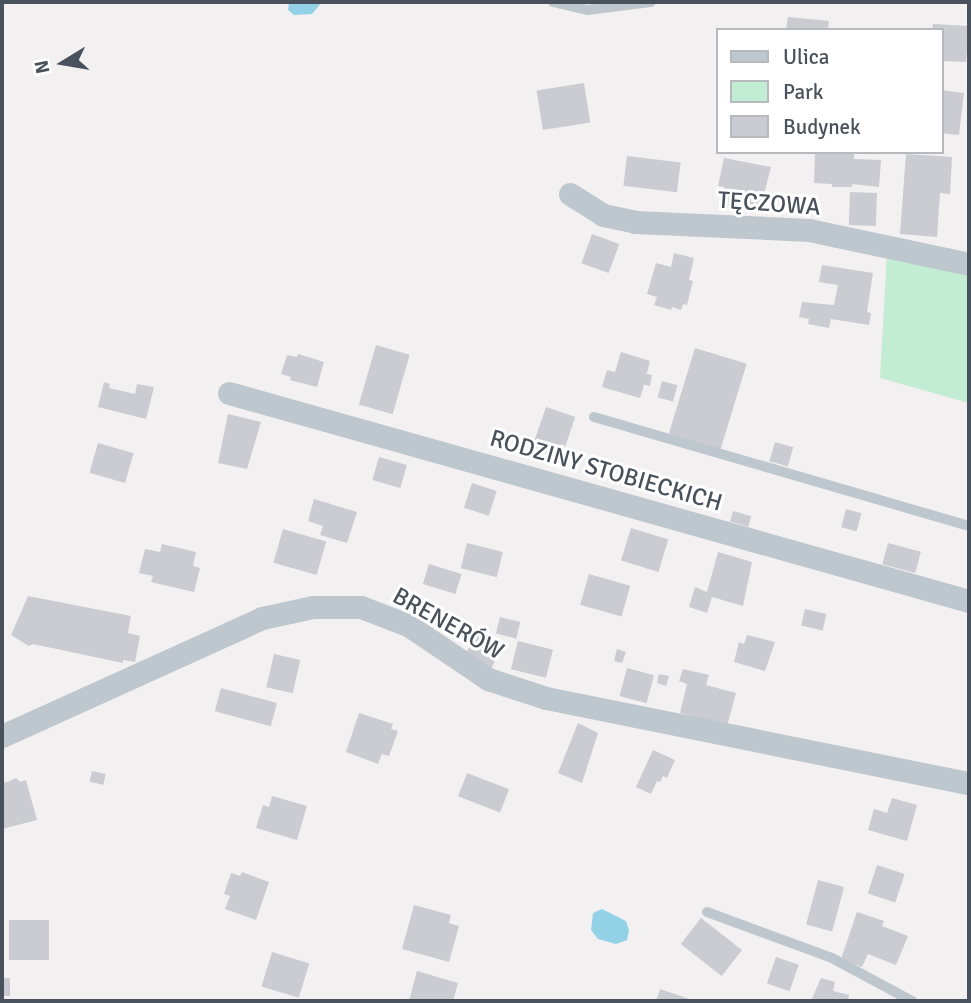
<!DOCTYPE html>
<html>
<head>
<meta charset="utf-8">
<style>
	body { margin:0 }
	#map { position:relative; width:971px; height:1003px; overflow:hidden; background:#f2f0f0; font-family:Signika,sans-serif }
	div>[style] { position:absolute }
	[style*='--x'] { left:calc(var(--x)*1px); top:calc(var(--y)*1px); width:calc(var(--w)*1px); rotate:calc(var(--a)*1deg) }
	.green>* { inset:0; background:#c2ecd4 }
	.water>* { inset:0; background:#92d1e6 }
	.building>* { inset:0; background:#caccd2; transform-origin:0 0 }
	.service>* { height:10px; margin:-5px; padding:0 5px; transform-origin:5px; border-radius:5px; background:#bfc7ce }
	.minor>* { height:23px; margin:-11.5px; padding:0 11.5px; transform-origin:11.5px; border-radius:11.5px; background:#bfc7ce }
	span { translate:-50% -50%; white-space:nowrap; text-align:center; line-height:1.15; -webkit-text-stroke:6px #fff; paint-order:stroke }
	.street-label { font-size:24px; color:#49525c }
	.frame { position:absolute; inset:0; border:4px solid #49525c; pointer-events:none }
	.legend { position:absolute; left:716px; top:28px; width:228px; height:126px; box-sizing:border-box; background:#fff; border:2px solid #b6babe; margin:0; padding:9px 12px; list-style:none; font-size:21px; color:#49525c }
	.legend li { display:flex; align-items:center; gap:14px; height:35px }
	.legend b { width:35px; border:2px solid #b6babe }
	.north { position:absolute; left:28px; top:28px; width:70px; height:70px; -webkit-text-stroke:5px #fff; paint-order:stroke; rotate:259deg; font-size:19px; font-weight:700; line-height:28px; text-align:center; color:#49525c }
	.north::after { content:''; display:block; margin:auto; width:24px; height:32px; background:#49525c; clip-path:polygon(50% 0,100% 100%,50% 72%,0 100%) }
</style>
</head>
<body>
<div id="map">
	<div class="green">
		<div style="clip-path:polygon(887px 253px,969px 270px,969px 403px,880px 378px)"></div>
	</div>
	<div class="water">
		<div style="clip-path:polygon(289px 2px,322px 2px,312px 14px,294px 15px,288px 10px)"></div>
		<div style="clip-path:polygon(602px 909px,626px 921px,629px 930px,627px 940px,616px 944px,598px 939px,591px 930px,593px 913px)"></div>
	</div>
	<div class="building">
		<div style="clip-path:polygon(788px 17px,829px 21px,828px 30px,786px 30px)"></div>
		<div style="clip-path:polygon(933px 24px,969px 26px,966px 62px,941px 61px,941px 30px,932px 30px)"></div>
		<div style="left:584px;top:83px;width:40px;height:48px;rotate:81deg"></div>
		<div style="clip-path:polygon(941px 90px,964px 93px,959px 135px,941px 133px)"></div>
		<div style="clip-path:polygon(815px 152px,854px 152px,854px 159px,881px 160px,879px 187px,852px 184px,852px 187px,832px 187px,832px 184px,814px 183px)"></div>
		<div style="clip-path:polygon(906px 154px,952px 157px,950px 194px,940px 193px,937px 237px,900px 234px)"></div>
		<div style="left:627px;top:156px;width:54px;height:30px;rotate:7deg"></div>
		<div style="clip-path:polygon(724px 158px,771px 167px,761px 205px,750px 204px,749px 212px,720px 206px,724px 187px,718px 186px)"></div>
		<div style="left:850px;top:192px;width:27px;height:33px;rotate:2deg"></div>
		<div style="left:592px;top:234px;width:29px;height:31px;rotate:20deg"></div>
		<div style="clip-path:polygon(674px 253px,694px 258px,689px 280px,693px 281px,687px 305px,683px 304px,681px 310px,672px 307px,671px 310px,654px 305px,657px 297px,647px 294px,656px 263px,671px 267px)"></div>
		<div style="clip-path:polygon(822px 265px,873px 273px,867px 312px,871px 313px,869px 325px,831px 319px,829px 328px,808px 324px,809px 319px,799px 317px,802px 302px,834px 305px,838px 285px,819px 282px)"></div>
		<div style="left:376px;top:345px;width:35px;height:62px;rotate:16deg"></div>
		<div style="left:695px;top:348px;width:54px;height:92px;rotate:17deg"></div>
		<div style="clip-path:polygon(621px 352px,650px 361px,647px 373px,644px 373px,652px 375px,650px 386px,641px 384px,644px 385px,640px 398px,602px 387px,607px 370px,615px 372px)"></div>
		<div style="clip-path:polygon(298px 354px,324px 362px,317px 387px,290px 380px,291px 377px,281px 374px,287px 355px,297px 357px)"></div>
		<div style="left:662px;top:381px;width:16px;height:17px;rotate:15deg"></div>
		<div style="clip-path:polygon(104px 382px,110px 384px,109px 388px,135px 394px,137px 384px,154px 387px,146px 419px,98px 407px)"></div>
		<div style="left:546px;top:407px;width:31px;height:44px;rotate:19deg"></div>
		<div style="clip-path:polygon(228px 414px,261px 422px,247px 469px,218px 463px)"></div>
		<div style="left:775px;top:442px;width:19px;height:20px;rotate:16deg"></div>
		<div style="left:98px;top:443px;width:37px;height:31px;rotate:16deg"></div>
		<div style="left:379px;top:457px;width:29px;height:24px;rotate:16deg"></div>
		<div style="left:472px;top:483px;width:26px;height:26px;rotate:18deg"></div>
		<div style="clip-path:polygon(314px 499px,357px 512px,347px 543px,320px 535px,323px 526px,308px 521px)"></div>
		<div style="left:846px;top:509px;width:16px;height:19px;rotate:15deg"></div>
		<div style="left:733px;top:511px;width:19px;height:11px;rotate:16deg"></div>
		<div style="left:631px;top:528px;width:39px;height:34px;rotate:17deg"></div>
		<div style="left:283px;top:529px;width:45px;height:35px;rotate:16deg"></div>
		<div style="left:467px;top:543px;width:37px;height:26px;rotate:14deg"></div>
		<div style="left:888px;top:543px;width:34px;height:22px;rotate:15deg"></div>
		<div style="clip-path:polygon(162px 544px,196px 552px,193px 566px,200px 568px,194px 592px,151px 582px,153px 576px,139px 573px,145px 549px,160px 552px)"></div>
		<div style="clip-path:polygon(718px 552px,752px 562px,743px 606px,712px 597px,707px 613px,689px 607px,695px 587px,707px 592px)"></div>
		<div style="left:429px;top:564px;width:34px;height:21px;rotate:17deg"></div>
		<div style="left:589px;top:574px;width:43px;height:32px;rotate:16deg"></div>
		<div style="clip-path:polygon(28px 596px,131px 616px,128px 633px,140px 636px,135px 662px,123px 660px,123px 663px,33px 644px,29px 646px,11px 635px)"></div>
		<div style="left:805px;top:609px;width:22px;height:17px;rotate:13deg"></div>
		<div style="left:500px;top:617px;width:21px;height:17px;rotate:14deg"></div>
		<div style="clip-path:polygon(476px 633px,488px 639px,483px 647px,498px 655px,489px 673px,463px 660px)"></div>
		<div style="clip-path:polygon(747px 635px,775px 642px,765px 671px,734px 662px,739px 642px,744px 644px)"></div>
		<div style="left:518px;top:641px;width:36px;height:29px;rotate:14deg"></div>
		<div style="clip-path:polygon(617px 649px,626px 652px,622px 663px,614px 661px)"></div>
		<div style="left:274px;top:654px;width:27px;height:34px;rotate:13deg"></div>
		<div style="left:627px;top:668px;width:28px;height:29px;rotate:15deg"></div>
		<div style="clip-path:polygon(683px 669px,709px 675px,706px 685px,736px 693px,727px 726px,680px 713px,687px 684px,679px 681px)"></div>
		<div style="clip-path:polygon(659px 674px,669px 676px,666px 686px,657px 683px)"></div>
		<div style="left:221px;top:688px;width:58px;height:24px;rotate:15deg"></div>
		<div style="clip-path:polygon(359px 713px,393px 724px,391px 729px,398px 731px,389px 756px,382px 754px,378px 764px,346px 752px)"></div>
		<div style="clip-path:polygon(578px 723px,598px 733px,582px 783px,558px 773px)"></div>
		<div style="clip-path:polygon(653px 750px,675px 760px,667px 778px,663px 776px,660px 782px,657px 781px,651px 794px,636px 787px)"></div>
		<div style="left:92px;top:771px;width:14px;height:11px;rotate:12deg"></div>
		<div style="left:467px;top:773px;width:45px;height:25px;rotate:21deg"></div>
		<div style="clip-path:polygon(2px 776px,5px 783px,16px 778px,20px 782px,26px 780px,37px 820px,2px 829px)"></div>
		<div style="clip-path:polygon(272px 796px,307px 806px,297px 840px,256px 828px,263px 805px,269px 807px)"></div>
		<div style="clip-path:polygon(892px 798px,917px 805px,907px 841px,868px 830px,874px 809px,887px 813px)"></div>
		<div style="left:877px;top:865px;width:29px;height:30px;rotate:18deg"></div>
		<div style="clip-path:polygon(242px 872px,269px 882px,256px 920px,225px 909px,230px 896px,224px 894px,231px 873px,240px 876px)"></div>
		<div style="left:818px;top:880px;width:27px;height:46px;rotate:15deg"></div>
		<div style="clip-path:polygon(414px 905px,451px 915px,449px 923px,459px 926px,449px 962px,402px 949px)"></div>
		<div style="clip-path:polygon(857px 912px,884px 921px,882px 926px,908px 936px,896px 965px,868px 954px,862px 967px,841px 959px)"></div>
		<div style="left:701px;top:918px;width:52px;height:33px;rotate:38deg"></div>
		<div style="left:9px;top:920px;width:40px;height:40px"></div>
		<div style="left:272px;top:952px;width:39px;height:36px;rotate:17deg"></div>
		<div style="left:776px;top:957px;width:24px;height:28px;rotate:19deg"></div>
		<div style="clip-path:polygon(417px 971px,458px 983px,453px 1001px,409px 1001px)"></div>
		<div style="left:10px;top:978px;width:18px;height:8px;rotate:90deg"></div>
		<div style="clip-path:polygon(821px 978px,835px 982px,833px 991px,849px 995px,848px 1001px,811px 1001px)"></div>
		<div style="clip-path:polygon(660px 989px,695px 1001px,656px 1001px)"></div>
	</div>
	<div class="service">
		<div style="--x:553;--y:2;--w:35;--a:13"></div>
		<div style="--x:587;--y:10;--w:64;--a:-7.1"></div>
		<div style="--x:594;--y:417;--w:391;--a:16.2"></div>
		<div style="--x:707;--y:912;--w:133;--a:20.2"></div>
		<div style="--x:832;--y:958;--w:91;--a:28.3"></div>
	</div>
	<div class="minor">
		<div style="--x:570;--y:194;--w:39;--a:32"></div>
		<div style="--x:603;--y:215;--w:33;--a:12"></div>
		<div style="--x:635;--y:222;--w:174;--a:2.6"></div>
		<div style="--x:809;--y:230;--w:164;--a:12"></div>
		<div style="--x:229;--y:393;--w:769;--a:15.7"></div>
		<div style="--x:2;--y:736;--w:286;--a:-24.4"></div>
		<div style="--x:262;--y:618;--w:52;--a:-12.2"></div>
		<div style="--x:313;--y:607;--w:48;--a:0"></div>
		<div style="--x:361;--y:607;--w:50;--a:21"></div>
		<div style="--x:408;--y:625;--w:97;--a:34"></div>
		<div style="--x:488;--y:679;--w:61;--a:18.1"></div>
		<div style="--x:546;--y:698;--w:431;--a:11.4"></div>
	</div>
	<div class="street-label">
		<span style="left:769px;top:204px;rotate:4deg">TĘCZOWA</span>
		<span style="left:606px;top:471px;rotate:16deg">RODZINY STOBIECKICH</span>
		<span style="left:448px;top:624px;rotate:29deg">BRENERÓW</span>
	</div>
	<div class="frame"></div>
	<ul class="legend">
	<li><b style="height:9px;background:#bfc7ce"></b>Ulica</li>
	<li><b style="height:19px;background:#c2ecd4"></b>Park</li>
	<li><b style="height:19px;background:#caccd2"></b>Budynek</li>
	</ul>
	<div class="north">N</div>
</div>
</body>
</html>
